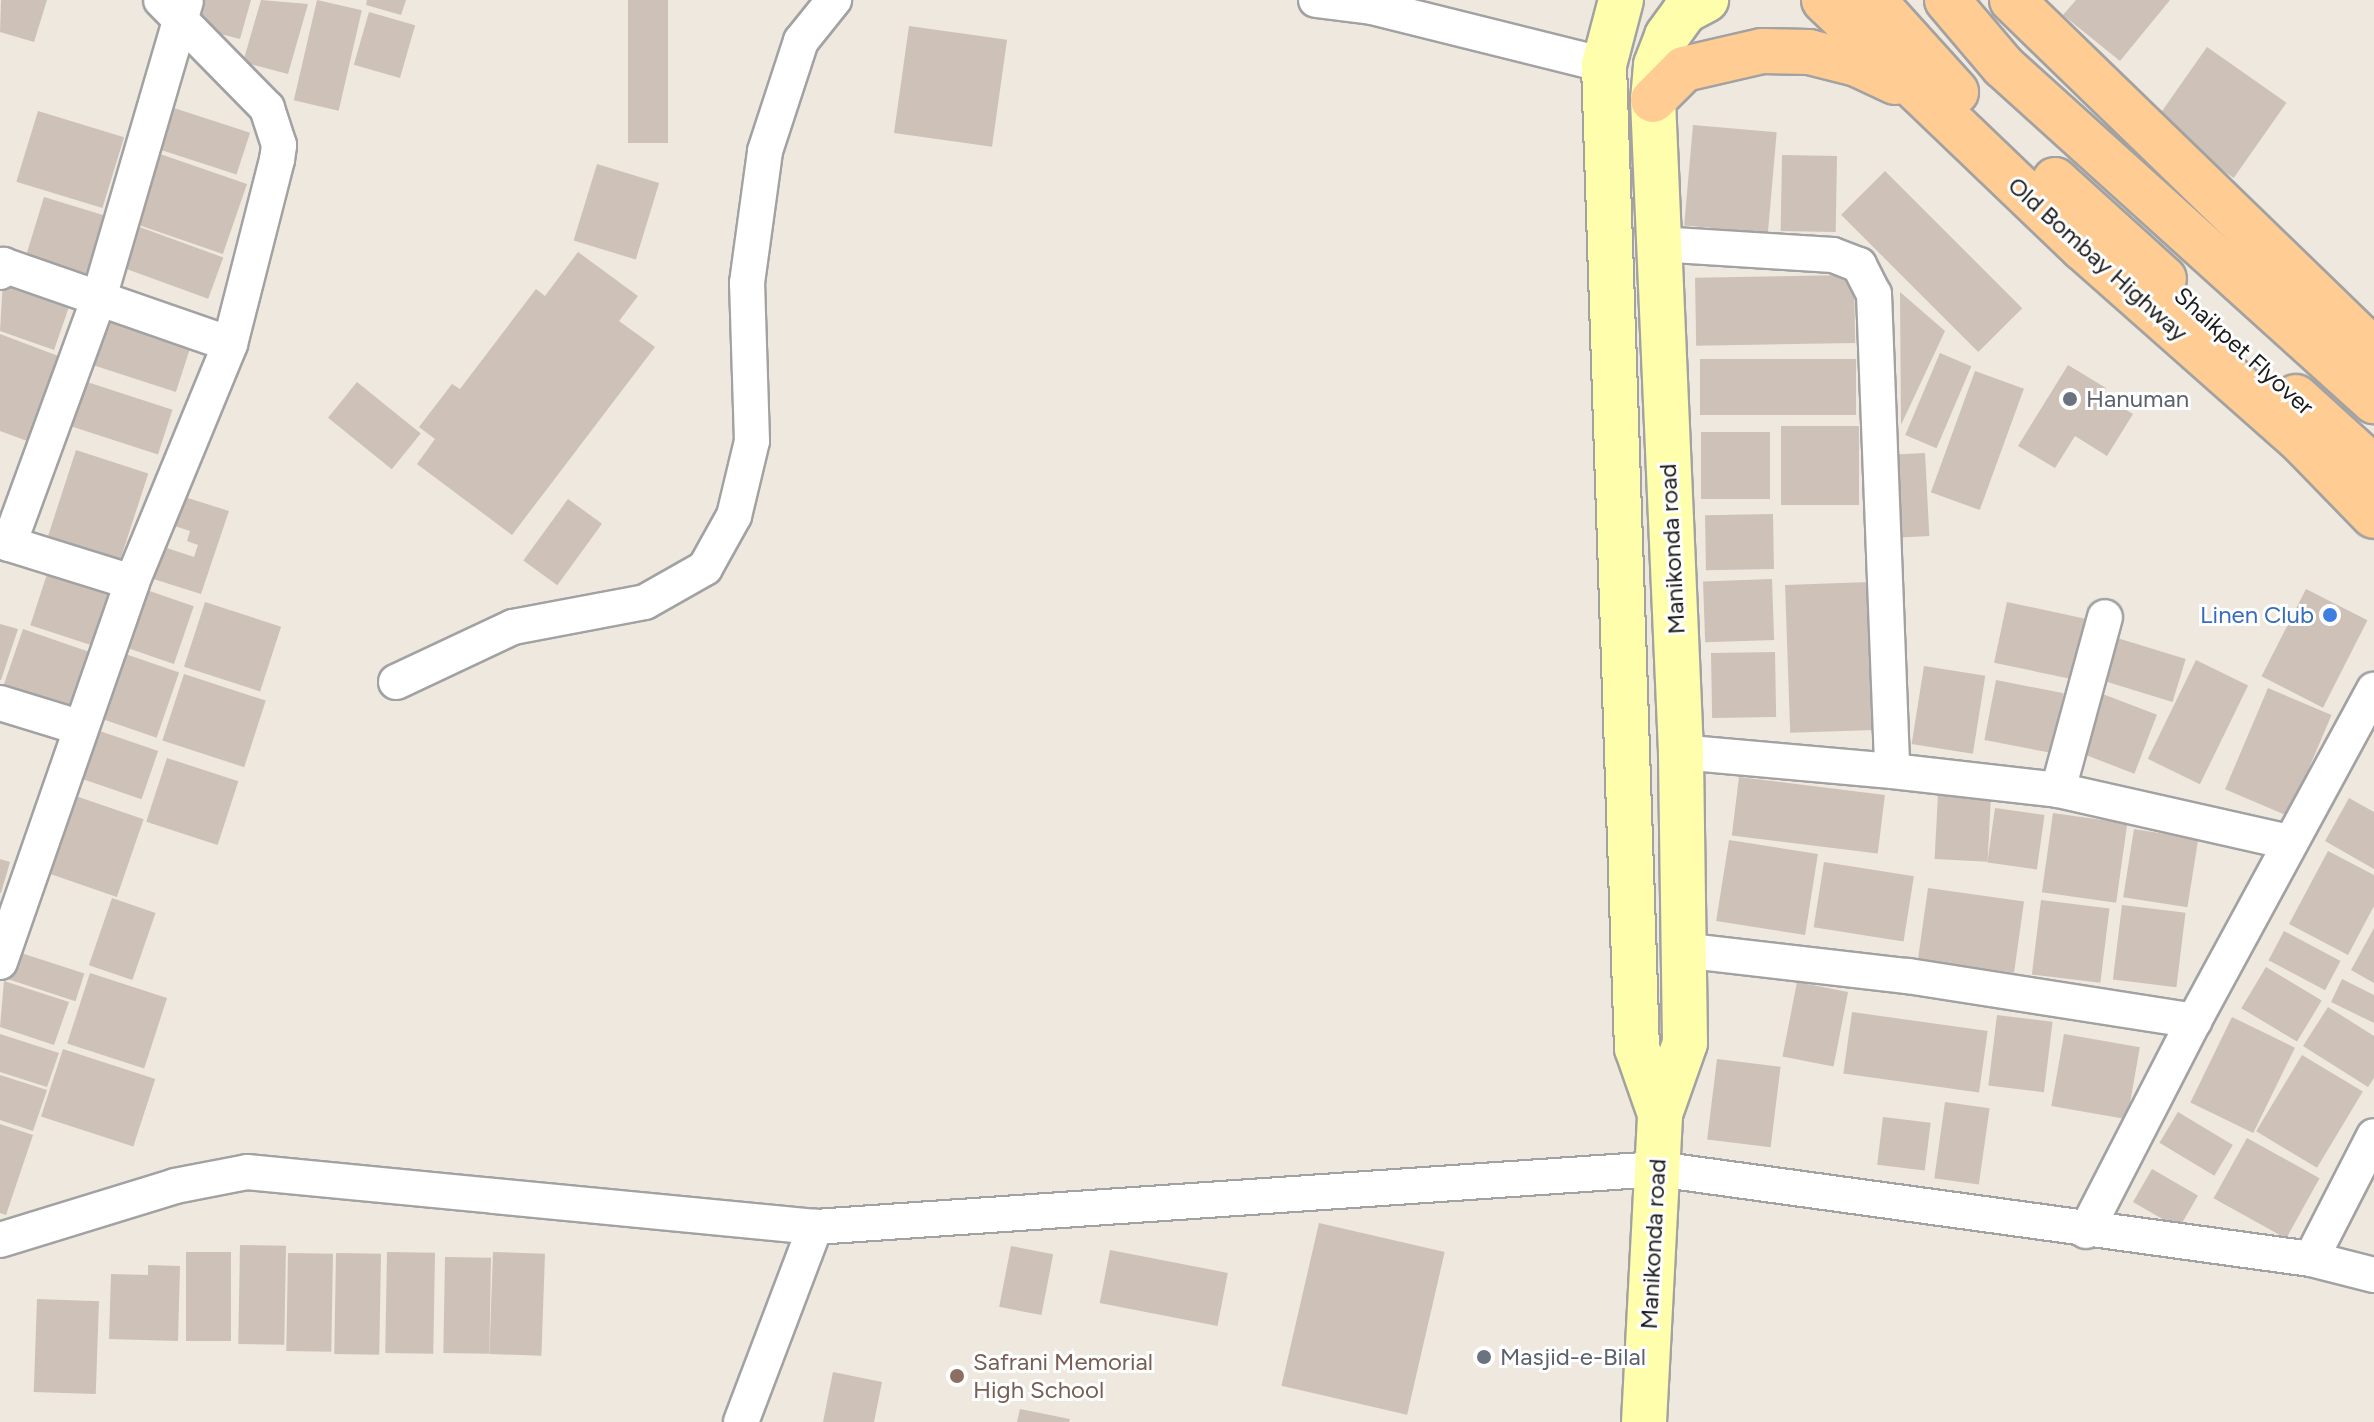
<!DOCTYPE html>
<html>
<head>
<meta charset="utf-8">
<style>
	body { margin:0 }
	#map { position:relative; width:2374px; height:1422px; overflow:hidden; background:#eee8df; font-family:Figtree,sans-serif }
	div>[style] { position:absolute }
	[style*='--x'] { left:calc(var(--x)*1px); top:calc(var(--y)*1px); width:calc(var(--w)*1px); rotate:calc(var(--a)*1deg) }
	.building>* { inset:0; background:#cec1b8; transform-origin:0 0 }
	.roads { filter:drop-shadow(2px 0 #a2a2a2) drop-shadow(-2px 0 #a2a2a2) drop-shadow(0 2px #a2a2a2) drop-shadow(0 -2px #a2a2a2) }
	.street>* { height:34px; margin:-17px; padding:0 17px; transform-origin:17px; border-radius:17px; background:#fff }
	.secondary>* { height:44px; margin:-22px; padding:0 22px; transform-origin:22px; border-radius:22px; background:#fefeac }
	.primary>* { height:44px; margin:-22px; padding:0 22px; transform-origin:22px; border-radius:22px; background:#ffcc93 }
	.dots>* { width:22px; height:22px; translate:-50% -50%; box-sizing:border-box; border:4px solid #fff; border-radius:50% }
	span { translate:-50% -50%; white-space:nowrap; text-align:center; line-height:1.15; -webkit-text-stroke:6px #fff; paint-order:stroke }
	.street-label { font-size:24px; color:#1b1b1b }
	.worship-label { font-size:24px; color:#5b616d }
	.left { translate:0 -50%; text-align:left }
	.shop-label { font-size:24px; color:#366cbe }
	.right { translate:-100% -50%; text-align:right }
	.education-label { font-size:24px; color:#785e54 }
</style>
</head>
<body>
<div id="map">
	<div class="building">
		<div style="clip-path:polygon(1px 0,47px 0,34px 42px,0 32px)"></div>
		<div style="clip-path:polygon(197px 0,251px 0,240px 39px,190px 26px)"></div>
		<div style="clip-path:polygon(261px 0,308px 4px,288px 74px,243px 62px)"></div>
		<div style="left:317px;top:0;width:46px;height:103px;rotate:13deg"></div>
		<div style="clip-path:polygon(367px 0,406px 0,401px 15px,366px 5px)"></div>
		<div style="left:628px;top:0;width:40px;height:143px"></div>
		<div style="clip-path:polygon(2076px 0,2170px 0,2120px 61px,2063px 15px)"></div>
		<div style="left:369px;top:12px;width:48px;height:55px;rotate:16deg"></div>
		<div style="left:909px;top:26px;width:99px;height:108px;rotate:8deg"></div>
		<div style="left:2207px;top:47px;width:97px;height:92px;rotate:35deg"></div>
		<div style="left:174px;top:108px;width:80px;height:44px;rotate:18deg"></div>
		<div style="left:38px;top:111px;width:90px;height:74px;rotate:17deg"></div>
		<div style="left:1693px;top:125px;width:84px;height:101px;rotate:5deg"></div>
		<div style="left:160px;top:154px;width:92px;height:74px;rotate:19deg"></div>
		<div style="left:1782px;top:155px;width:55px;height:76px;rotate:1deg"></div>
		<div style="left:597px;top:164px;width:65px;height:80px;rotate:17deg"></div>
		<div style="left:1885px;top:171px;width:194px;height:62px;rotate:45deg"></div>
		<div style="left:44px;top:197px;width:65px;height:74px;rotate:17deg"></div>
		<div style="left:134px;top:225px;width:95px;height:44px;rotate:20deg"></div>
		<div style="clip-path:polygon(578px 252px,638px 296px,619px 321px,655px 347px,512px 535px,417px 464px,435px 439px,419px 427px,452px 384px,460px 389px,536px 289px,545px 296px)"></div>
		<div style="left:1854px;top:275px;width:68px;height:159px;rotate:89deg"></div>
		<div style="clip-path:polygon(3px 281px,70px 304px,54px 350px,0 331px)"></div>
		<div style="clip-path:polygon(1900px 292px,1945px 331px,1901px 425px)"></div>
		<div style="left:107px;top:316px;width:89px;height:51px;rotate:18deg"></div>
		<div style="clip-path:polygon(0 334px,61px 357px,30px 442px,0 431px)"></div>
		<div style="left:1940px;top:353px;width:34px;height:89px;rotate:23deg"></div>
		<div style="left:1700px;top:359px;width:156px;height:56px"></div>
		<div style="clip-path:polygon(2068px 365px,2106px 388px,2101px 395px,2133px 414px,2107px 456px,2075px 436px,2055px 468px,2018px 446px)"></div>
		<div style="left:1975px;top:371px;width:52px;height:129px;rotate:20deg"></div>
		<div style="left:84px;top:381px;width:93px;height:47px;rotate:18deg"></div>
		<div style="left:357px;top:382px;width:82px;height:46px;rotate:39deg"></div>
		<div style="left:1781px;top:426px;width:78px;height:79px"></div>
		<div style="left:1701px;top:432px;width:69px;height:67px"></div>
		<div style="left:76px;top:450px;width:76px;height:97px;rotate:18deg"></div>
		<div style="left:1925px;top:453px;width:83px;height:29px;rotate:87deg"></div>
		<div style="clip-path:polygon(172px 493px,229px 511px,201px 594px,144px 576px,155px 544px,194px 557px,198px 545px,187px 541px,190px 531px,162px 522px)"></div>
		<div style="left:568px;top:499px;width:42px;height:76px;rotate:36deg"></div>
		<div style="left:1773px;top:514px;width:55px;height:68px;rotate:89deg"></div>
		<div style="left:47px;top:574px;width:70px;height:54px;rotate:18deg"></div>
		<div style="left:1772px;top:579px;width:61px;height:69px;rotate:88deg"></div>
		<div style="left:1869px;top:582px;width:148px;height:84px;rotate:88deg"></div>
		<div style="left:138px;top:587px;width:59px;height:61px;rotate:19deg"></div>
		<div style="left:2306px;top:589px;width:69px;height:98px;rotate:27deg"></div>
		<div style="left:205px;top:602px;width:80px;height:68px;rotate:18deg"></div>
		<div style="left:2007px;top:602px;width:80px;height:62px;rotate:12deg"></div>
		<div style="clip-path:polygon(0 624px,18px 629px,1px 680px,0 680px)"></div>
		<div style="left:23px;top:629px;width:75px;height:69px;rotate:19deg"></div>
		<div style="left:2114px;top:637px;width:75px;height:45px;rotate:17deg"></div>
		<div style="left:111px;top:649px;width:72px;height:69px;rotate:19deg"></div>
		<div style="left:1775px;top:652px;width:65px;height:64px;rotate:89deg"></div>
		<div style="left:2196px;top:660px;width:58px;height:110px;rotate:26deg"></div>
		<div style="left:1924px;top:666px;width:62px;height:79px;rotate:9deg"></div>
		<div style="left:184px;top:674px;width:86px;height:70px;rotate:18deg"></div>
		<div style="left:1996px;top:680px;width:69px;height:61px;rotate:11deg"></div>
		<div style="left:2268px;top:688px;width:69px;height:110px;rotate:23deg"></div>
		<div style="left:2100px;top:693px;width:61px;height:63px;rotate:21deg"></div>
		<div style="left:91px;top:728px;width:71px;height:51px;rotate:19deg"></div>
		<div style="left:167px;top:758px;width:75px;height:67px;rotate:18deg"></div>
		<div style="left:1739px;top:777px;width:147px;height:59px;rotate:7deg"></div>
		<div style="left:67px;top:793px;width:81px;height:82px;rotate:19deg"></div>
		<div style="left:1938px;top:794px;width:53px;height:65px;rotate:3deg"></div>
		<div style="clip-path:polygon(2349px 798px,2374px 812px,2374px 869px,2325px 841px)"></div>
		<div style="left:1995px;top:808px;width:50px;height:55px;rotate:8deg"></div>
		<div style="left:2053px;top:813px;width:75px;height:80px;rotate:8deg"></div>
		<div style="left:2134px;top:829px;width:65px;height:69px;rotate:9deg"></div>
		<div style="left:1729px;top:840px;width:90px;height:82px;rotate:9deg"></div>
		<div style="clip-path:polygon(2328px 851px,2374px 875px,2374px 906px,2348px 955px,2289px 924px)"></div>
		<div style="clip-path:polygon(0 859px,10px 862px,1px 893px,0 893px)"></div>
		<div style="left:1824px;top:862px;width:91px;height:66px;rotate:9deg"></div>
		<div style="left:1928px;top:888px;width:97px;height:72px;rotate:8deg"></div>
		<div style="left:112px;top:898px;width:46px;height:71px;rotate:19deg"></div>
		<div style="left:2041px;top:900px;width:69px;height:75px;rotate:7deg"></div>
		<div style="left:2122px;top:905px;width:64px;height:75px;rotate:7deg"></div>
		<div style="clip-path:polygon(2374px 928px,2374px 983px,2351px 970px)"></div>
		<div style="left:2284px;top:931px;width:64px;height:33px;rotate:28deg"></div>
		<div style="left:15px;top:951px;width:73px;height:29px;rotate:18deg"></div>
		<div style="left:2266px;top:967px;width:65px;height:48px;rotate:31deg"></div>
		<div style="left:90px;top:973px;width:81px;height:74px;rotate:18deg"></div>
		<div style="clip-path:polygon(2342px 979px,2374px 995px,2374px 1023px,2331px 1002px)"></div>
		<div style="clip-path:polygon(4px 981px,69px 1002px,54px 1045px,0 1027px)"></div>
		<div style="left:1797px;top:982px;width:52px;height:76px;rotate:11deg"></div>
		<div style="clip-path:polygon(2328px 1007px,2374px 1036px,2374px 1078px,2368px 1087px,2303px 1046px)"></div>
		<div style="left:1852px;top:1012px;width:137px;height:62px;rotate:8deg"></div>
		<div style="left:1997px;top:1015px;width:56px;height:71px;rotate:7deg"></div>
		<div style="left:2232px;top:1017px;width:70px;height:95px;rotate:26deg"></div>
		<div style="clip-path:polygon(0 1034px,59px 1053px,47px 1087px,0 1072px)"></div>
		<div style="left:2064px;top:1034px;width:77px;height:73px;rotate:10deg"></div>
		<div style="left:63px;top:1049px;width:97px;height:71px;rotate:18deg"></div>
		<div style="left:2302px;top:1055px;width:71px;height:89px;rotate:31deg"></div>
		<div style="left:1717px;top:1059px;width:64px;height:81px;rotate:7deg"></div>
		<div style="clip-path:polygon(0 1075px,47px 1090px,33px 1131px,0 1120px)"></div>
		<div style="left:1945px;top:1102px;width:45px;height:77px;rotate:8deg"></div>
		<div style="left:2178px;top:1112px;width:64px;height:36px;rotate:31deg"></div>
		<div style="left:1883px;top:1117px;width:48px;height:48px;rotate:7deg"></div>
		<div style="clip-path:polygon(0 1124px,33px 1135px,6px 1215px,0 1213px)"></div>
		<div style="left:2247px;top:1138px;width:83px;height:69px;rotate:29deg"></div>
		<div style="left:2152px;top:1169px;width:53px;height:38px;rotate:30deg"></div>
		<div style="left:1319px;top:1223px;width:129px;height:167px;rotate:13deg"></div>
		<div style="left:240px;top:1245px;width:46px;height:99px;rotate:1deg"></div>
		<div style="left:1011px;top:1246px;width:43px;height:62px;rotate:11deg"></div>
		<div style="left:1110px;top:1250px;width:120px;height:54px;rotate:11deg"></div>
		<div style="left:186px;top:1252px;width:45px;height:89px"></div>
		<div style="left:387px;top:1252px;width:48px;height:101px;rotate:1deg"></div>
		<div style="left:493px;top:1252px;width:52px;height:102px;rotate:2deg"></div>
		<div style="left:288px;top:1253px;width:45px;height:98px;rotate:1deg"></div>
		<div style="left:336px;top:1253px;width:45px;height:101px;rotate:1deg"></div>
		<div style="left:445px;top:1257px;width:46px;height:96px;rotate:1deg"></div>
		<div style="clip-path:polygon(148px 1265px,180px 1266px,178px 1341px,109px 1339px,111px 1274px,148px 1275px)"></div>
		<div style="left:37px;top:1299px;width:62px;height:93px;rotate:2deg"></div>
		<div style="clip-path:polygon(833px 1372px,882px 1382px,874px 1422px,823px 1422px)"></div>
		<div style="clip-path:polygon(1020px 1409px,1070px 1419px,1069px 1422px,1017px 1422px)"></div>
	</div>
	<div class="roads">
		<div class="street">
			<div style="--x:1316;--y:0;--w:56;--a:7.1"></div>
			<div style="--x:1372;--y:7;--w:239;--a:14"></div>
			<div style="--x:1658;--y:244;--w:175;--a:3.6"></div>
			<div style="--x:1833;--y:255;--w:28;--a:21"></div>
			<div style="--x:1859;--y:265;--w:33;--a:63"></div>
			<div style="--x:1874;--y:294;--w:477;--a:87.8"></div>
			<div style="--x:1892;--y:771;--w:212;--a:-174.9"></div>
			<div style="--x:0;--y:272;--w:8;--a:-67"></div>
			<div style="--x:3;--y:265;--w:240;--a:19.2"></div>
			<div style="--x:0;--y:541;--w:138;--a:17.3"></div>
			<div style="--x:9;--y:544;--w:262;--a:-69.9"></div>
			<div style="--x:99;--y:298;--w:309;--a:-73.7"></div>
			<div style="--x:396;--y:682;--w:129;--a:-25.2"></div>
			<div style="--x:513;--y:627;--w:134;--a:-10.7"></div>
			<div style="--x:645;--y:602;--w:69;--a:-29.5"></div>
			<div style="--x:705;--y:568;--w:60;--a:-60.9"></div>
			<div style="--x:734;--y:516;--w:77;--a:-76.5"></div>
			<div style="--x:752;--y:441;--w:158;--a:-91.8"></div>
			<div style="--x:747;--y:283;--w:133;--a:-82.2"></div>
			<div style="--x:765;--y:151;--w:116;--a:-71.9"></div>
			<div style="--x:801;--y:41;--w:53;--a:-51.2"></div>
			<div style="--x:0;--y:703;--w:82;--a:17.1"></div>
			<div style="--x:1892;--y:771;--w:167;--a:6.5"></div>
			<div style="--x:2058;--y:790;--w:237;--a:12.7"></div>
			<div style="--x:2058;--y:790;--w:179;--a:-74.8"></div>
			<div style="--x:1682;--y:950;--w:227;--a:6.6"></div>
			<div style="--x:1908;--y:976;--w:290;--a:8.9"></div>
			<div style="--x:2194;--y:1021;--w:377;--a:-61.5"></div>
			<div style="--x:0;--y:962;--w:402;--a:-70.8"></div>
			<div style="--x:132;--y:582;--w:257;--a:-67.6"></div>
			<div style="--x:230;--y:344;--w:190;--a:-75.7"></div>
			<div style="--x:277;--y:160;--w:15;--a:-82"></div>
			<div style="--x:279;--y:145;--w:39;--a:-108"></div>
			<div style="--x:267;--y:108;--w:151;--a:-134.5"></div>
			<div style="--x:2086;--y:1231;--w:236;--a:-62.8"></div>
			<div style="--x:0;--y:1240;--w:183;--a:-17.1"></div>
			<div style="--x:175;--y:1186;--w:73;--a:-11"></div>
			<div style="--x:247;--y:1172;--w:571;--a:5.53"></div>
			<div style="--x:815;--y:1227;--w:844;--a:-3.94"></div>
			<div style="--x:1657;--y:1169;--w:660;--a:7.84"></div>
			<div style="--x:2311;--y:1259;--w:65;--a:14.3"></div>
			<div style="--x:2311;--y:1259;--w:138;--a:-62.9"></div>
			<div style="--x:741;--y:1422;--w:209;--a:-69.2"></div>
		</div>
		<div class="secondary">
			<div style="--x:1621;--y:0;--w:67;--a:104.7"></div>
			<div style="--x:1604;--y:65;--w:984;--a:88.08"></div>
			<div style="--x:1637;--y:1048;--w:70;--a:70.8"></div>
			<div style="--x:1644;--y:1422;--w:308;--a:-87"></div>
			<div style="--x:1660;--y:1114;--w:75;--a:-70.6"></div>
			<div style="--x:1685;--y:1043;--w:291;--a:-90.8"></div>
			<div style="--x:1681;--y:752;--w:653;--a:-92.46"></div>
			<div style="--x:1653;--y:100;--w:35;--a:-85"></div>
			<div style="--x:1656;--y:65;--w:31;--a:-69"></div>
			<div style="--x:1667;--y:36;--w:31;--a:-54"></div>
			<div style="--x:1685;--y:11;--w:24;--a:-28"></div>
		</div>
		<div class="primary">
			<div style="--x:1824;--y:0;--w:359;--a:43.8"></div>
			<div style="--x:2083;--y:248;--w:293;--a:41.5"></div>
			<div style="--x:2302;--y:442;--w:103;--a:45.8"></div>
			<div style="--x:1873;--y:0;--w:124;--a:47.9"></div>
			<div style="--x:1947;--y:0;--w:87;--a:49.7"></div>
			<div style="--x:2003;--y:66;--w:500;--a:42.1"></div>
			<div style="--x:2012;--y:0;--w:504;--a:44.12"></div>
			<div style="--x:1653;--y:100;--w:44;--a:-45"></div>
			<div style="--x:1684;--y:69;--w:80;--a:-13"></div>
			<div style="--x:1762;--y:51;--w:47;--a:1.2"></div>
			<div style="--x:1809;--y:52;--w:49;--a:14"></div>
			<div style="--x:1857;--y:64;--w:42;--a:25.3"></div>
			<div style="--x:2055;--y:180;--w:147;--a:42.2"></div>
			<div style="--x:2296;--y:397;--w:105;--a:42.3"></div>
		</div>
	</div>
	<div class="dots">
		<div style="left:2070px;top:399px;background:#6b7280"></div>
		<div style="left:2330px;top:615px;background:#3f7fe0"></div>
		<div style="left:1484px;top:1357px;background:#6b7280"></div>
		<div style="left:957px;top:1376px;background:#8d6e63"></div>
	</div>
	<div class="street-label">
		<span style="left:2098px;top:259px;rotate:42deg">Old Bombay Highway</span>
		<span style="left:2244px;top:351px;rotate:42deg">Shaikpet Flyover</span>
		<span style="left:1672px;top:549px;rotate:-93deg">Manikonda road</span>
		<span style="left:1653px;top:1244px;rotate:-87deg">Manikonda road</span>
	</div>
	<div class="worship-label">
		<span class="left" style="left:2086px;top:399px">Hanuman</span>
		<span class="left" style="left:1500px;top:1357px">Masjid-e-Bilal</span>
	</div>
	<div class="shop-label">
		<span class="right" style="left:2314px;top:615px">Linen Club</span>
	</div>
	<div class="education-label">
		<span class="left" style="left:973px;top:1376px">Safrani Memorial<br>High School</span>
	</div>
</div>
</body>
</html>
